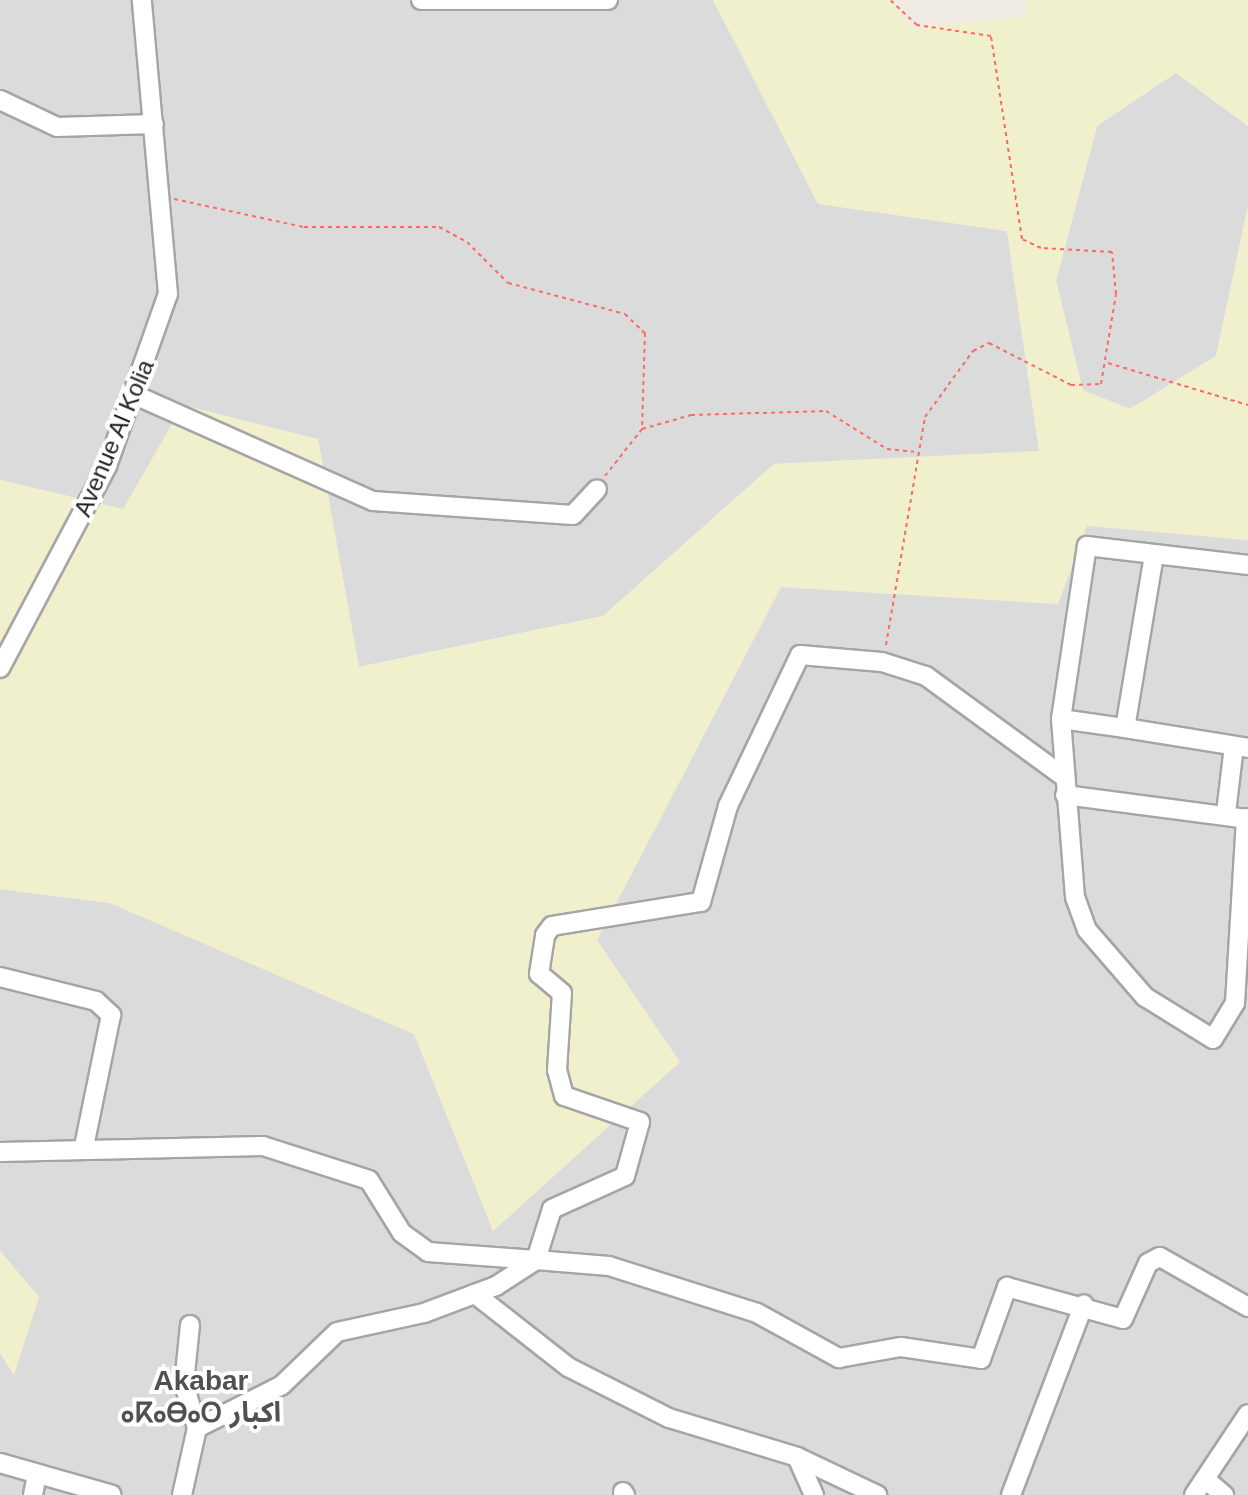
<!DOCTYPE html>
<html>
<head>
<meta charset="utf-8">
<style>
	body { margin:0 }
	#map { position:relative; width:1248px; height:1495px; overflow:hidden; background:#f0ebe3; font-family:Arial,"Noto Sans Arabic","Noto Sans Tifinagh",sans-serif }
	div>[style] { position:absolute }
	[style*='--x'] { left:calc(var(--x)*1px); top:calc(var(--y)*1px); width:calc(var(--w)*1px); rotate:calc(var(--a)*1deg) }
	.residential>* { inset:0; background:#dcdbdb }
	.farmland>* { inset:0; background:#f1f0cc }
	.path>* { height:2px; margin-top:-1px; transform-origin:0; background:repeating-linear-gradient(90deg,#ff6965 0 4px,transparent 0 8px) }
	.roads { filter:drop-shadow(2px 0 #a5a5a5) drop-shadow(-2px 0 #a5a5a5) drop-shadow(0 2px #a5a5a5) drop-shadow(0 -2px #a5a5a5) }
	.minor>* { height:18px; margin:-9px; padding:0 9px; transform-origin:9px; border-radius:9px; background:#fff }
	span { translate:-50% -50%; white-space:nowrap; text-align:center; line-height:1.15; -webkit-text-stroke:8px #fff; paint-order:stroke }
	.street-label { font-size:24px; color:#1e1e1e }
	.quarter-label { font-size:28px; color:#515151; font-weight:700 }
</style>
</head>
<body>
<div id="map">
	<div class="residential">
		<div style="clip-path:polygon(0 0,713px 0,818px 203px,1007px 231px,1039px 451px,774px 464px,603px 616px,358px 667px,318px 438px,123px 509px,0 480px)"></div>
		<div style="clip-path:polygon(1176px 72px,1248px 126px,1248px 206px,1216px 356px,1130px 409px,1083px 391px,1056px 281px,1097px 126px)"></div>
		<div style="clip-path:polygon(1086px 525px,1248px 540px,1248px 1495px,0 1495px,0 1353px,14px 1374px,39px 1297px,0 1251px,0 889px,110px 903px,414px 1034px,493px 1230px,597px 940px,781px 587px,1058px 604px)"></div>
	</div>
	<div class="farmland">
		<div style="clip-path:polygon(713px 0,893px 0,911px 29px,1026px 16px,1027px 0,1248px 0,1248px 126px,1176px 73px,1097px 126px,1056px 281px,1083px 390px,1130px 409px,1216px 356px,1248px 206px,1248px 540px,1087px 526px,1058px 604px,781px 587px,597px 940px,680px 1062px,493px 1231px,414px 1034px,110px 903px,0 889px,0 480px,123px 509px,183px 405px,318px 439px,359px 667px,603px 616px,774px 464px,1039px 451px,1007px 231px,818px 204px)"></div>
		<div style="clip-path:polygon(0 1251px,39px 1297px,14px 1375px,0 1353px)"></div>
	</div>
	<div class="path">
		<div style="--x:174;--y:199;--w:133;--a:12.2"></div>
		<div style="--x:304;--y:227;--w:135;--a:0"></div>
		<div style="--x:439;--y:227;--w:32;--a:28"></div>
		<div style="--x:467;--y:242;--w:58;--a:45"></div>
		<div style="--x:508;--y:283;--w:121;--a:14.8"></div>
		<div style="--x:625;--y:314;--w:28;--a:44"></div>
		<div style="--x:645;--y:333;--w:96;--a:91.8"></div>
		<div style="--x:1108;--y:363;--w:146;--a:16.7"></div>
		<div style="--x:605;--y:476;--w:60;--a:-51.8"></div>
		<div style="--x:642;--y:429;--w:51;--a:-15.9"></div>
		<div style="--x:691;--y:415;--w:135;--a:-1.7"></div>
		<div style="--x:826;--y:411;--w:72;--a:31.9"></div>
		<div style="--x:887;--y:449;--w:27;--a:6"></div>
		<div style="--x:886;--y:645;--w:231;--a:-80.3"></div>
		<div style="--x:925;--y:417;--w:82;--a:-54"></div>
		<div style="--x:973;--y:351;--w:18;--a:-27"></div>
		<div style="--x:989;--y:343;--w:92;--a:27.1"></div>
		<div style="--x:1071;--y:385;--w:30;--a:-2"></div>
		<div style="--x:1101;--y:384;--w:91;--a:-80.5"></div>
		<div style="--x:1116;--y:294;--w:42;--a:-95.4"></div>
		<div style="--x:1112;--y:252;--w:71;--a:-176.8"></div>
		<div style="--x:1041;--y:248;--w:21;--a:-155"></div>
		<div style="--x:1022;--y:239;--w:205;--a:-98.7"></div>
		<div style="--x:991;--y:36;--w:75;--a:-171.5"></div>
		<div style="--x:917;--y:25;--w:37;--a:-137"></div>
	</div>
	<div class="roads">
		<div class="minor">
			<div style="--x:421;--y:0;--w:187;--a:0"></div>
			<div style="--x:0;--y:100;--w:63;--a:25.3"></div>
			<div style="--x:57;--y:127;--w:97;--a:-1.8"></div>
			<div style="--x:137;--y:396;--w:258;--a:24"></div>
			<div style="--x:373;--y:501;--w:200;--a:4"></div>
			<div style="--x:573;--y:515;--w:35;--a:-47"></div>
			<div style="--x:1154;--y:555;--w:175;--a:99.5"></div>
			<div style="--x:1125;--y:728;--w:125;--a:9.2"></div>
			<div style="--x:0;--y:668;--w:229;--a:-62.1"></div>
			<div style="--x:107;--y:466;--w:182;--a:-70.5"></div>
			<div style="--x:168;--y:294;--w:295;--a:-95.1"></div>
			<div style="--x:1061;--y:719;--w:65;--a:8"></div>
			<div style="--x:1065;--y:795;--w:185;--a:7.5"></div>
			<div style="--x:1226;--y:813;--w:67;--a:-83.2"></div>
			<div style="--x:1246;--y:818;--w:185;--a:93.4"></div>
			<div style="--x:1235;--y:1003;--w:42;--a:121.4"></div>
			<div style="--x:1213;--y:1039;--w:80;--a:-148.3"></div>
			<div style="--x:1145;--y:997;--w:89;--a:-130.9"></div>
			<div style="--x:1087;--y:930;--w:35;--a:-110"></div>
			<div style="--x:1075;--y:897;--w:179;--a:-94.5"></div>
			<div style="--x:1061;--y:719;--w:175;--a:-81.5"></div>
			<div style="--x:1087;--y:546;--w:162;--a:6.7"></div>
			<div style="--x:0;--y:977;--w:99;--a:14"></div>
			<div style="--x:96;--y:1001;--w:21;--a:43"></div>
			<div style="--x:111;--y:1015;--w:134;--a:101.6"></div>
			<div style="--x:0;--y:1152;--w:263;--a:-1.3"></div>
			<div style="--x:263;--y:1146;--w:111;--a:17.8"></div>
			<div style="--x:369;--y:1180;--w:62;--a:58.1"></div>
			<div style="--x:402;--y:1233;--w:32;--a:36"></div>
			<div style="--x:428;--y:1252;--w:108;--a:4.2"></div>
			<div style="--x:536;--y:1260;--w:53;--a:-72.6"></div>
			<div style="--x:552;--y:1209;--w:80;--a:-24.3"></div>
			<div style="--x:625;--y:1176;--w:56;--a:-74.5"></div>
			<div style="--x:640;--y:1122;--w:80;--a:-161.1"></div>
			<div style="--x:564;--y:1096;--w:27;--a:-105"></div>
			<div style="--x:557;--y:1070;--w:77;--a:-86.3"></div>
			<div style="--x:562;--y:993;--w:30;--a:-140"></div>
			<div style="--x:539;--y:974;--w:39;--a:-81"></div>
			<div style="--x:545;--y:935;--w:11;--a:-52"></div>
			<div style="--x:552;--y:926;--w:151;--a:-9.2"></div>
			<div style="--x:701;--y:902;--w:100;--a:-74.3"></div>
			<div style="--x:728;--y:806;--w:167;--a:-64.5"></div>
			<div style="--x:800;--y:655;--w:82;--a:4.9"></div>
			<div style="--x:882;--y:662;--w:46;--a:17.7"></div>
			<div style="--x:926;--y:676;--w:171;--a:36.2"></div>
			<div style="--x:475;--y:1294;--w:118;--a:38.1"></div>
			<div style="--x:568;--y:1367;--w:113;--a:26.8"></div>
			<div style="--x:669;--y:1418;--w:134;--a:16.9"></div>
			<div style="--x:797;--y:1457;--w:89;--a:25.4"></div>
			<div style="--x:190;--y:1325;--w:59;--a:95.8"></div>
			<div style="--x:184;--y:1384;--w:46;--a:73.5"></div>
			<div style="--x:797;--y:1457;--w:42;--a:65.9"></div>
			<div style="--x:0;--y:1463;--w:116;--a:15.9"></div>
			<div style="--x:1205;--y:1479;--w:25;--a:40"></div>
			<div style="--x:623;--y:1492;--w:4;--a:56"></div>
			<div style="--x:33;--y:1495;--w:21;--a:-79"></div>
			<div style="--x:182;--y:1495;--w:69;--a:-77.4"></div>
			<div style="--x:197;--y:1428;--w:95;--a:-26.8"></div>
			<div style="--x:282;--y:1385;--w:76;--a:-43.9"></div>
			<div style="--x:337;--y:1332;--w:89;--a:-12.3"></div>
			<div style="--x:424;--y:1313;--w:77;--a:-20.6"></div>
			<div style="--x:496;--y:1286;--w:48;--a:-33"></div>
			<div style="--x:536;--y:1260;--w:73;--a:4.7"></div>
			<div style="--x:609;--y:1266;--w:155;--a:17.6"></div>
			<div style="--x:757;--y:1313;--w:94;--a:28.8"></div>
			<div style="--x:839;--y:1358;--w:63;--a:-10.1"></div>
			<div style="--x:901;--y:1347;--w:81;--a:8.5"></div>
			<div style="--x:981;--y:1359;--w:77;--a:-70.1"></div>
			<div style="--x:1007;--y:1287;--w:120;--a:15.4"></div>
			<div style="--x:1123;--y:1319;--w:61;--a:-65.9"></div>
			<div style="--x:1148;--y:1263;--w:13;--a:-27"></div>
			<div style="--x:1160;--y:1257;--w:101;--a:29.6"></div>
			<div style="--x:1011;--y:1495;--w:204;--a:-69.1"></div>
			<div style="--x:1194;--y:1495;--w:97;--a:-56.3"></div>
		</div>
	</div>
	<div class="street-label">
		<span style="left:114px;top:438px;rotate:-67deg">Avenue Al Kolia</span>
	</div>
	<div class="quarter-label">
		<span style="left:201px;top:1397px">Akabar<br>ⴰⴽⴰⴱⴰⵔ اكبار</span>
	</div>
</div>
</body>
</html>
